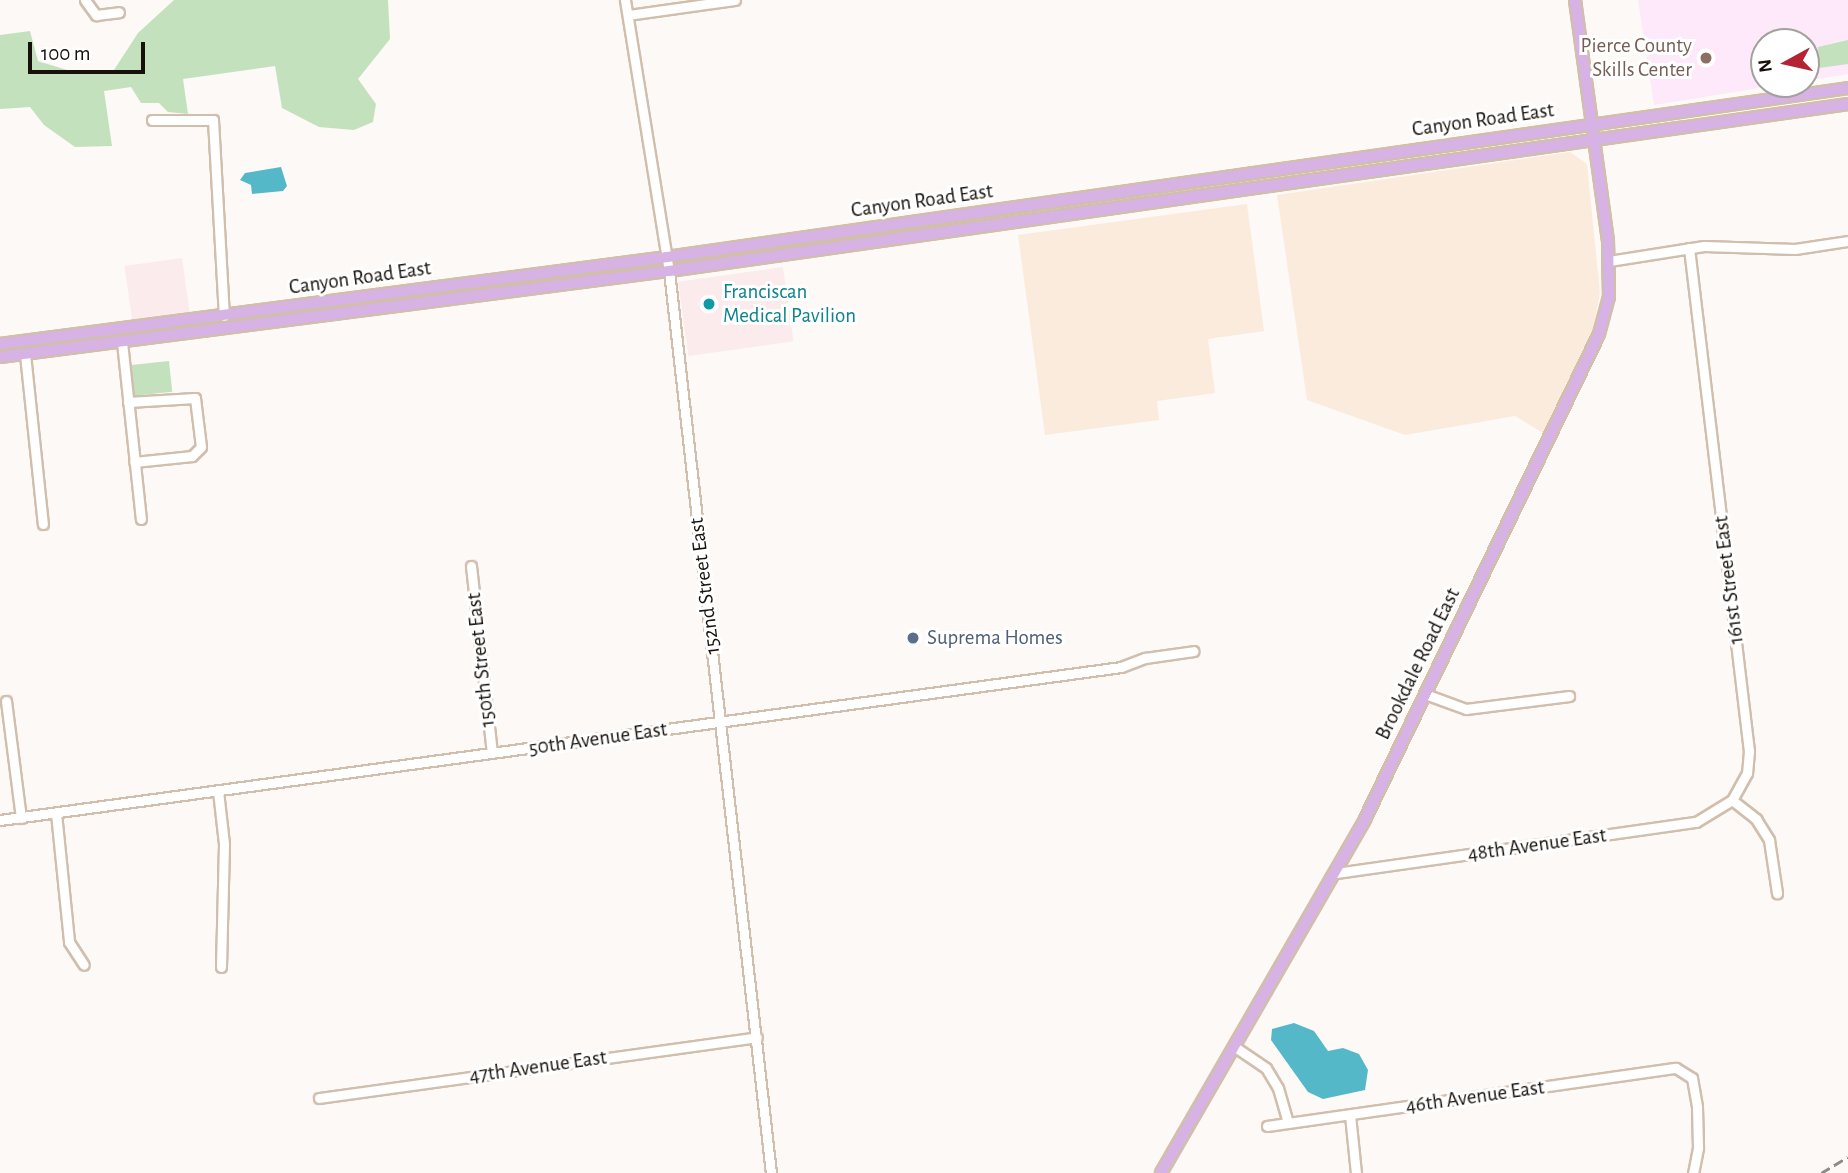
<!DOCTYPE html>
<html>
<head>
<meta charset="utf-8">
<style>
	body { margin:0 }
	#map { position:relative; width:1848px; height:1173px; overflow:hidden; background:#fdf9f6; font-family:"Alegreya Sans",sans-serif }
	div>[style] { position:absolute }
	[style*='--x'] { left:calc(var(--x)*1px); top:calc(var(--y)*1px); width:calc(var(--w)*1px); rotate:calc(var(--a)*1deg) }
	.commercial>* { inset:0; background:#fcebed; transform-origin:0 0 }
	.built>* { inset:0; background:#fbebdd }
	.education>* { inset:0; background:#fde9f9 }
	.green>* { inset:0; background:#c3e1bc; transform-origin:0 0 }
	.water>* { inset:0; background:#55b8c9 }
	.roads { filter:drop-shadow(2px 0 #d1bead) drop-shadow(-2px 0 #d1bead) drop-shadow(0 2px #d1bead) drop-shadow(0 -2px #d1bead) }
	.minor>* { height:9px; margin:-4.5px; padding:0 4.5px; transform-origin:4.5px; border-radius:4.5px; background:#fff }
	.major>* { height:10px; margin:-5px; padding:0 5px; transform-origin:5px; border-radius:5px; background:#d7b3e5 }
	.rail>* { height:2.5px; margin-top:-1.25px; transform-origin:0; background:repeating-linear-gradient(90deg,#918c87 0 10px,transparent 0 15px) }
	.dots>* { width:19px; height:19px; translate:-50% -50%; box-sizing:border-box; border:4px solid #fff; border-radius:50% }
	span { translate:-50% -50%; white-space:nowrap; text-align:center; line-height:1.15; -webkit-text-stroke:6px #fff; paint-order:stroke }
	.education-label { font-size:21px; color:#785e54 }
	.right { translate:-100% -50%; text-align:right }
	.street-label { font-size:21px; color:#18110b }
	.culture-label { font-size:21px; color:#0d838f }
	.left { translate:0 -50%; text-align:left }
	.service-label { font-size:21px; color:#4e5e75 }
	.north { position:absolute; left:1750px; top:28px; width:70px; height:70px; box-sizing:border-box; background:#fff; border:2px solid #a3a09d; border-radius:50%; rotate:262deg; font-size:19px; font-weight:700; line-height:28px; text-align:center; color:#18110b }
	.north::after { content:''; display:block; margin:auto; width:24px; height:32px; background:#b42334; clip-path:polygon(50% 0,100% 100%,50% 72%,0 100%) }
	.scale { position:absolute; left:28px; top:42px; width:117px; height:32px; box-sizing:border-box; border:4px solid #18110b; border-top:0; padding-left:9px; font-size:21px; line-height:24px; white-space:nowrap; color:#18110b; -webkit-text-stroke:5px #fff; paint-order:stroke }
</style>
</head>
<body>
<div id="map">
	<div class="commercial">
		<div style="left:182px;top:258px;width:55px;height:58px;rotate:82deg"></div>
		<div style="left:783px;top:267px;width:75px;height:106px;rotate:82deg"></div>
	</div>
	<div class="built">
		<div style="clip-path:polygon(1570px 152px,1587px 164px,1600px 293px,1593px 329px,1543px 433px,1515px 416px,1405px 435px,1307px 400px,1277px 195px)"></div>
		<div style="clip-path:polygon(1247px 204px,1264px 331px,1208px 339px,1215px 393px,1157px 401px,1159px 420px,1045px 435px,1018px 235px)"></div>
	</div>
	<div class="education">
		<div style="clip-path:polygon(1638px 0,1848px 0,1848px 74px,1806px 81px,1806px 42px,1764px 42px,1764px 84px,1785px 84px,1654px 105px)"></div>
	</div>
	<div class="green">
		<div style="clip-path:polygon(174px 0,388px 0,390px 39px,358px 79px,376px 104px,373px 122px,354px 130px,319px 127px,282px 108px,275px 66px,183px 79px,188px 114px,168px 112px,159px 103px,141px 103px,131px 87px,104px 91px,112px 146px,75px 147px,44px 125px,30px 107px,0 109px,0 35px,30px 31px,38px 61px,80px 74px,112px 73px,138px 33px)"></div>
		<div style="clip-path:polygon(1848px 40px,1848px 64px,1819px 68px,1818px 47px)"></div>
		<div style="left:169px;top:361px;width:31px;height:40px;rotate:84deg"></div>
	</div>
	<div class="water">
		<div style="clip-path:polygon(281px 167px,287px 186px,283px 191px,252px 194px,251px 185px,240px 180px,245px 173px)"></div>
		<div style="clip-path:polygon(1294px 1023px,1314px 1031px,1328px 1051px,1343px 1048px,1359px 1054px,1368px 1070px,1365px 1090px,1323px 1099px,1308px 1092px,1271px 1040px,1272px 1029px)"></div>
	</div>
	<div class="roads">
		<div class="minor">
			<div style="--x:85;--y:0;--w:19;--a:54"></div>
			<div style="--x:96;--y:15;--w:23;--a:-7"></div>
			<div style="--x:625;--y:0;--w:275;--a:80.8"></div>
			<div style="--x:669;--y:271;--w:908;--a:83.55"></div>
			<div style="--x:628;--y:15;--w:108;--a:-8"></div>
			<div style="--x:152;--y:120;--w:61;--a:0"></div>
			<div style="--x:213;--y:120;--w:196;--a:86.8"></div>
			<div style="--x:1689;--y:248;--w:507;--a:83.2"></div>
			<div style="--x:1749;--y:751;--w:22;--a:95"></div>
			<div style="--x:1747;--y:773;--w:31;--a:119"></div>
			<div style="--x:1732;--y:800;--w:31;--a:38"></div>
			<div style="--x:1756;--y:819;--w:25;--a:58"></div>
			<div style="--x:1769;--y:840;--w:54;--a:81.4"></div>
			<div style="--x:1609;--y:261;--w:96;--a:-9"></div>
			<div style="--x:1704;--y:246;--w:91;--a:1.9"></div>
			<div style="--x:1795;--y:249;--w:54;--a:-8.6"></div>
			<div style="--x:122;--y:342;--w:178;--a:83.9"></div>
			<div style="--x:25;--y:354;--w:171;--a:84"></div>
			<div style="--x:128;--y:402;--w:67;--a:-3.4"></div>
			<div style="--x:195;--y:398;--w:49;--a:83"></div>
			<div style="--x:201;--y:447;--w:13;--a:135"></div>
			<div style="--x:192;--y:456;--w:58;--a:174.1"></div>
			<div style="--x:471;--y:566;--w:188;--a:83.6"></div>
			<div style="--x:1425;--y:694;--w:44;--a:20.1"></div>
			<div style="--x:1466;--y:709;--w:104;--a:-7.2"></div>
			<div style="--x:6;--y:701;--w:118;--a:82.7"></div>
			<div style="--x:218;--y:791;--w:53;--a:83.5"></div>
			<div style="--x:224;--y:844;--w:123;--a:91.4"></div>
			<div style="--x:56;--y:813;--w:130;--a:84.2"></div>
			<div style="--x:69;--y:942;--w:27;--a:57"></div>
			<div style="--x:0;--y:820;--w:1131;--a:-7.77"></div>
			<div style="--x:1121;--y:667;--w:26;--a:-21"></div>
			<div style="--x:1145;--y:658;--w:49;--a:-8.1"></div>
			<div style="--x:1336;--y:873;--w:364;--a:-8.1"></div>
			<div style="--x:1696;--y:822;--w:42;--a:-31.4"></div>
			<div style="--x:1235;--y:1047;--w:37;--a:34"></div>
			<div style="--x:1266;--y:1068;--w:23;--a:59"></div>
			<div style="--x:1278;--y:1088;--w:36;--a:74"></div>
			<div style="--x:319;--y:1098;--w:442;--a:-7.9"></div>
			<div style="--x:1350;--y:1115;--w:58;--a:84.1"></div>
			<div style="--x:1267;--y:1126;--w:413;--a:-8.1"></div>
			<div style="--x:1676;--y:1068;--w:19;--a:32"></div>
			<div style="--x:1692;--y:1078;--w:29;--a:80"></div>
			<div style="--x:1697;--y:1107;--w:41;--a:88.6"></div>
			<div style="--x:1698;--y:1148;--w:25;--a:101"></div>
		</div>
		<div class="major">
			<div style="--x:0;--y:344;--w:673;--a:-7.43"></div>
			<div style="--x:667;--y:257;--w:1193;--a:-8.14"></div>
			<div style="--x:0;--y:357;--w:675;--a:-7.33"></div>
			<div style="--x:669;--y:271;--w:1191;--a:-8.06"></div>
			<div style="--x:1161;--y:1173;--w:409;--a:-60"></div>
			<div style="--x:1365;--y:819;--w:538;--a:-64.24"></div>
			<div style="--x:1599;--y:334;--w:38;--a:-75"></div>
			<div style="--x:1609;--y:297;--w:56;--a:-91"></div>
			<div style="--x:1608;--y:241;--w:243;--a:-97.8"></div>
		</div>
	</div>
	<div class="rail">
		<div style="--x:1821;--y:1173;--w:31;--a:-31"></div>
	</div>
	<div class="dots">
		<div style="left:1706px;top:58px;background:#8d6e63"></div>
		<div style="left:709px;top:304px;background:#0f9aa8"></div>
		<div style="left:913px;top:638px;background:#5c6f8a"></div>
	</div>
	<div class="education-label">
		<span class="right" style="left:1692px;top:58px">Pierce County<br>Skills Center</span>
	</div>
	<div class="street-label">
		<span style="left:1483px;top:120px;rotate:-8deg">Canyon Road East</span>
		<span style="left:922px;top:201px;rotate:-8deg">Canyon Road East</span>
		<span style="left:360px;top:278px;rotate:-8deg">Canyon Road East</span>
		<span style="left:1729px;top:580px;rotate:-97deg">161st Street East</span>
		<span style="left:705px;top:586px;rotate:-97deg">152nd Street East</span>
		<span style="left:481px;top:660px;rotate:-96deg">150th Street East</span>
		<span style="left:1418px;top:664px;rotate:-64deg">Brookdale Road East</span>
		<span style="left:598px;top:739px;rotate:-8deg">50th Avenue East</span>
		<span style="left:1537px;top:845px;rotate:-8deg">48th Avenue East</span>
		<span style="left:538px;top:1067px;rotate:-8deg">47th Avenue East</span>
		<span style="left:1475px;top:1097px;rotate:-8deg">46th Avenue East</span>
	</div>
	<div class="culture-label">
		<span class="left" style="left:723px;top:304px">Franciscan<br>Medical Pavilion</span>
	</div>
	<div class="service-label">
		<span class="left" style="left:927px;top:638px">Suprema Homes</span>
	</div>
	<div class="north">N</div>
	<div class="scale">100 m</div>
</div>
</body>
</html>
